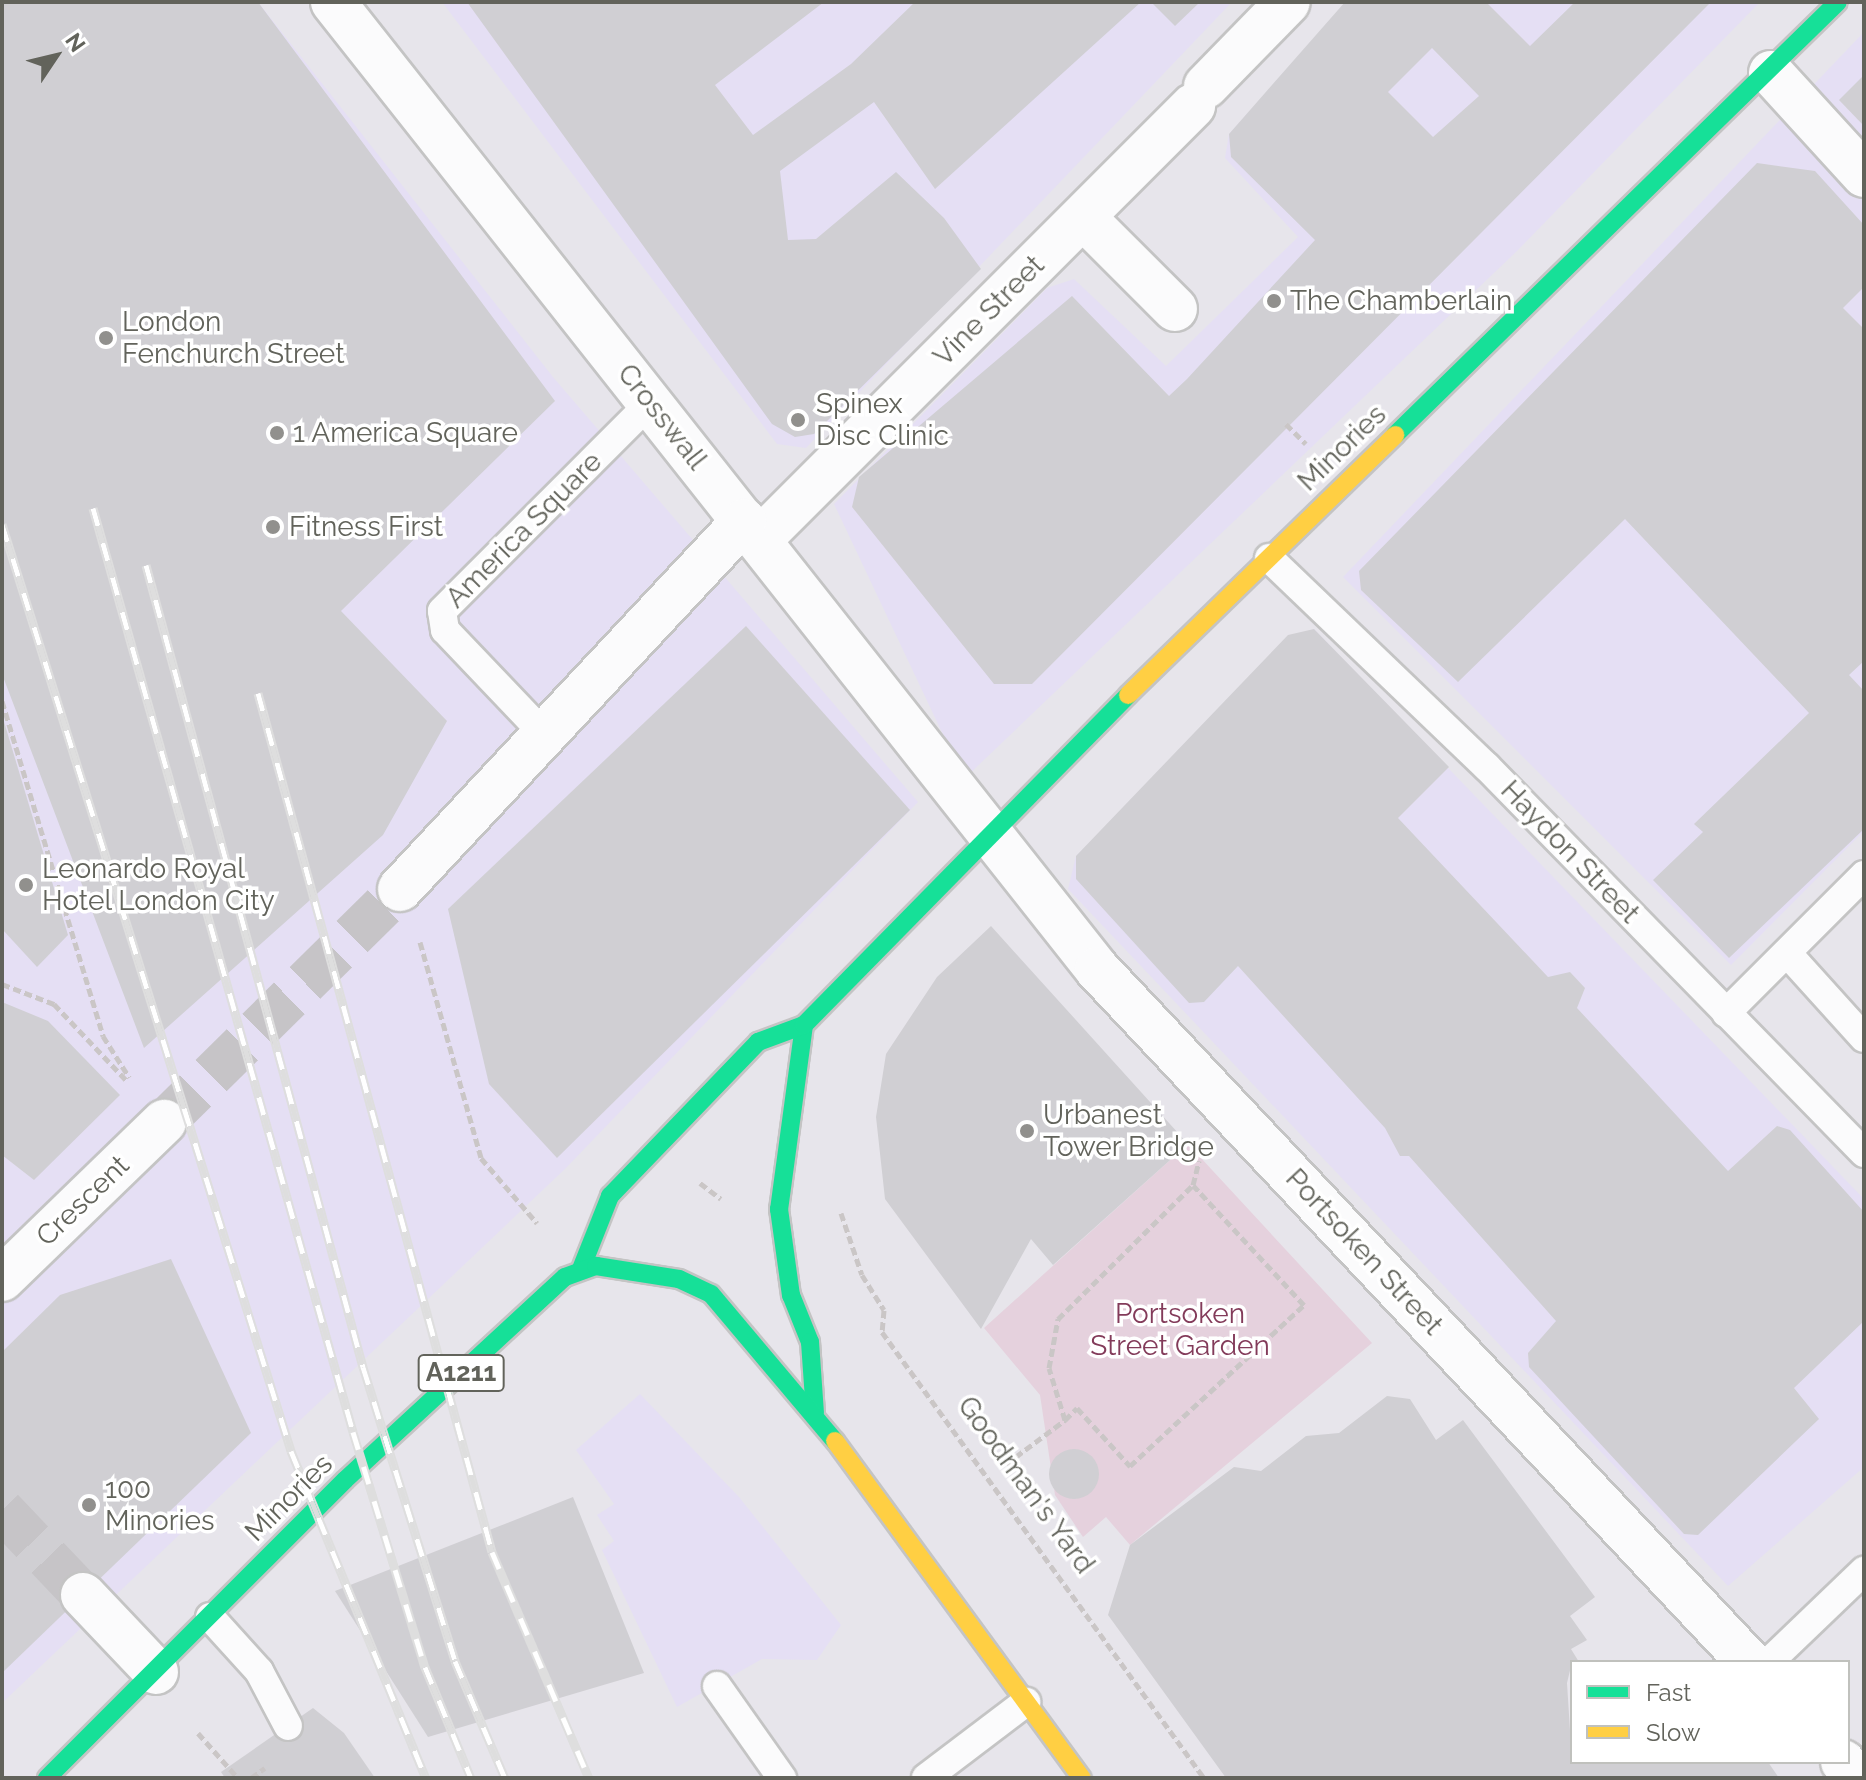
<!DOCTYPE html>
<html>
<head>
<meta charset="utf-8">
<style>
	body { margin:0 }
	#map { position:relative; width:1866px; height:1780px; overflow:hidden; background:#e7e5eb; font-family:Raleway,sans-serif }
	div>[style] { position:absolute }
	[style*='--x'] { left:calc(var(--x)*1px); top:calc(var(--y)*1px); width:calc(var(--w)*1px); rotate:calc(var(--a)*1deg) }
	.commercial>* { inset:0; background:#e5dff4 }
	.green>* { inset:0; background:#e5d1dd }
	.building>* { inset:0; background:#d0cfd3 }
	.round { border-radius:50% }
	.street-tunnel>* { height:44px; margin-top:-22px; transform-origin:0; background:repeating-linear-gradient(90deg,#c6c4c7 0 44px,transparent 0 66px) }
	.path>* { height:5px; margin-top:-2.5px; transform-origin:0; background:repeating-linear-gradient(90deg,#cac6c6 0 8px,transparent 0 12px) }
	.roads { filter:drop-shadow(2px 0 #c4c4c4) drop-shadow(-2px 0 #c4c4c4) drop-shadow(0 2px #c4c4c4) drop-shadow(0 -2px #c4c4c4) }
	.lane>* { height:28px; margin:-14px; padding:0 14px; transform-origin:14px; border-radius:14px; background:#fbfbfc }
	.street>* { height:44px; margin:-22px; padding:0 22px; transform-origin:22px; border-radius:22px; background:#fbfbfc }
	.fast>* { height:18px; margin:-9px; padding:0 9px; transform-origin:9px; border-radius:9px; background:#16e098 }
	.slow>* { height:18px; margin:-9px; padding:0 9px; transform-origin:9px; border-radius:9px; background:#ffcf43 }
	.rail>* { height:9px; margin-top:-4.5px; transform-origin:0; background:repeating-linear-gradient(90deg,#fff 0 18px,#dedede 0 36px); box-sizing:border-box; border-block:2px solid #dedede }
	.dots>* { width:22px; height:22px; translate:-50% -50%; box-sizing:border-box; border:4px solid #fff; border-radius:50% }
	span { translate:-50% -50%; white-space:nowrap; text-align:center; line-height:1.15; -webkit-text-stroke:7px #fff; paint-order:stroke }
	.shield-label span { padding:2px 6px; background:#fff; border:2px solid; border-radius:6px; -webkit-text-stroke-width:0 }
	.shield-label { font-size:26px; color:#62635b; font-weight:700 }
	.poi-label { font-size:28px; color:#62635b }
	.left { translate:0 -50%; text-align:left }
	.street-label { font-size:28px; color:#62635b }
	.park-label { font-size:28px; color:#833b5a }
	.frame { position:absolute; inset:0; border:4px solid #62635b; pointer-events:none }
	.legend { position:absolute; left:1570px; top:1660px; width:280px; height:104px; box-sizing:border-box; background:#fff; border:2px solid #c0c1bd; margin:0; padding:10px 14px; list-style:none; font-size:24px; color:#62635b }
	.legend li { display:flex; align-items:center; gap:16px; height:40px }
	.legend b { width:40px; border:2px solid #c0c1bd }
	.north { position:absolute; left:16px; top:16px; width:80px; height:80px; -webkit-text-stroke:6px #fff; paint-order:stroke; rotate:55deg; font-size:22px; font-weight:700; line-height:32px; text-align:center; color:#62635b }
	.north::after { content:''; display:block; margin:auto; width:28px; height:36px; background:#62635b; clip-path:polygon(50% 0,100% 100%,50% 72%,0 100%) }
</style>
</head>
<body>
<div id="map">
	<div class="commercial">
		<div style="clip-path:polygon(2px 2px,258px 2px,553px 377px,918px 802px,565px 1169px,2px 1703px)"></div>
		<div style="clip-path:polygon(442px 2px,1232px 2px,806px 448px,777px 444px)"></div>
		<div style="clip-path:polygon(1348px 2px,1760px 2px,1517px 251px,964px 779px,834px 504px,1047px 288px,1074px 279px,1166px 366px,1298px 237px,1225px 158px,1229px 134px)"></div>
		<div style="clip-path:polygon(1864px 32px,1864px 831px,1731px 965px,1343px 577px)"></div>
		<div style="clip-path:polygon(1314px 629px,1864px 1199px,1864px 1467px,1728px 1586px,1068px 889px,1076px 856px)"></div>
		<div style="clip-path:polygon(640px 1394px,739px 1497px,841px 1625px,817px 1660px,762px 1659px,677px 1707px,602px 1550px,614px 1541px,597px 1515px,614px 1504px,576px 1450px)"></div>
	</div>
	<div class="green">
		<div style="clip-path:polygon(1188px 1144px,1372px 1343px,1130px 1545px,1106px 1517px,1083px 1537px,1055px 1495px,1040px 1395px,984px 1328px)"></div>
	</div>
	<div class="building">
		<div style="clip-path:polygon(2px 2px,258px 2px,555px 401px,341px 611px,447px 721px,383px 835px,144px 1048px,2px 674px)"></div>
		<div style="clip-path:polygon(467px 2px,824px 2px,715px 85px,753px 135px,851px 64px,915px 2px,1141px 2px,935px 189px,874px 102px,780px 171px,788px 240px,816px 239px,896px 172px,944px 218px,981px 269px,814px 434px,795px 437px,772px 424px)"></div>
		<div style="clip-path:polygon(1151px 2px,1200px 2px,1175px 26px)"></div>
		<div style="clip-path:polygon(evenodd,1345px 2px,1486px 2px,1530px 46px,1575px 2px,1711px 2px,1032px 684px,994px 684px,852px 507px,859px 477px,1072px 296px,1169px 396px,1187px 379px,1315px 240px,1231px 157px,1229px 134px,1345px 2px,1432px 48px,1479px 96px,1433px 137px,1388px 92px,1432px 48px)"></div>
		<div style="clip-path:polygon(1864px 75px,1864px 126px,1839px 100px)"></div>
		<div style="clip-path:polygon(1757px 163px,1815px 171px,1864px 225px,1864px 287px,1843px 308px,1864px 329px,1864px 661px,1849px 675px,1864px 691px,1864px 829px,1729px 958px,1653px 880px,1703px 832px,1694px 824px,1809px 713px,1625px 519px,1458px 682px,1361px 590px,1359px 571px)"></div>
		<div style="clip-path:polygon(746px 626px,910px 810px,557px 1158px,489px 1084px,448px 909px)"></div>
		<div style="clip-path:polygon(1314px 629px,1449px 767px,1398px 818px,1548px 977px,1570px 972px,1585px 988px,1577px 1008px,1728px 1171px,1777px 1126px,1790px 1130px,1864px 1212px,1864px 1321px,1794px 1388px,1819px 1419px,1698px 1535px,1684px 1534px,1529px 1367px,1528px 1353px,1556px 1321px,1409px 1156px,1400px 1156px,1385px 1128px,1238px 966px,1204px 1002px,1189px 1003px,1076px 879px,1076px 856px,1288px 635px)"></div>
		<div style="clip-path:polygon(2px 715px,68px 935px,37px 967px,2px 929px)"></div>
		<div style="clip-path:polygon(991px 926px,1188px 1144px,1053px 1265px,1031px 1239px,981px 1329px,885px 1199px,876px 1117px,886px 1054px,937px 977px)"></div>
		<div style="clip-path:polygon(2px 1002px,48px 1021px,120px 1095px,34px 1180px,2px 1155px)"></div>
		<div style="clip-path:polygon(171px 1259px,251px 1433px,2px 1673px,2px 1352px,60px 1295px)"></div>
		<div style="clip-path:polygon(1387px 1396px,1410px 1399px,1436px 1440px,1463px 1420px,1595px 1597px,1570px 1616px,1587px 1640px,1571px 1649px,1579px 1662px,1572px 1662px,1567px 1683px,1572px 1762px,1768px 1762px,1779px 1778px,1226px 1778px,1108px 1615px,1130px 1545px,1234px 1467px,1261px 1471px,1306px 1436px,1339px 1433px)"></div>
		<div class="round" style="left:1049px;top:1449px;width:50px;height:50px"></div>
		<div style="clip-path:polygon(573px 1497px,644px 1673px,428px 1737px,335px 1591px)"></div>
		<div style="clip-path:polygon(313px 1708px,344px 1733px,375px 1778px,225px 1778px,221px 1772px)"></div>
	</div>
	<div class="street-tunnel">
		<div style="--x:164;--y:1122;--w:332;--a:-44.6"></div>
		<div style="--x:2;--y:1510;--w:117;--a:46.4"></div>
	</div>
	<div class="path">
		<div style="--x:1286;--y:424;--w:28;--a:45"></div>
		<div style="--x:2;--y:701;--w:350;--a:73.2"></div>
		<div style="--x:103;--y:1036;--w:49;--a:57.6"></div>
		<div style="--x:420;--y:942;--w:224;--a:74.2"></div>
		<div style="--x:481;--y:1158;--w:86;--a:49.3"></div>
		<div style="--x:2;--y:984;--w:56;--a:21"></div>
		<div style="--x:54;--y:1004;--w:105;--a:46.5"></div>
		<div style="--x:700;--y:1183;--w:26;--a:37"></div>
		<div style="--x:841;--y:1213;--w:65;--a:71.3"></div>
		<div style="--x:862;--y:1275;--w:41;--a:57.8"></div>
		<div style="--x:884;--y:1310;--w:22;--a:95"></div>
		<div style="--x:882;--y:1332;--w:550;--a:54.17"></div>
		<div style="--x:1065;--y:1420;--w:17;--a:-45"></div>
		<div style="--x:1077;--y:1408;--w:79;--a:47.6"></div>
		<div style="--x:1130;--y:1466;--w:237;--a:-42.8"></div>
		<div style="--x:1304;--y:1305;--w:163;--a:-132.8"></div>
		<div style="--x:1006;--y:1464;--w:74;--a:-36.7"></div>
		<div style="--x:1065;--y:1420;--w:54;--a:-107.1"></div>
		<div style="--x:1049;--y:1368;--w:50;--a:-79.6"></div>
		<div style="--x:1058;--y:1319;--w:190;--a:-44.8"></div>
		<div style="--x:1193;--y:1185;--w:25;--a:-76"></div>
		<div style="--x:198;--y:1733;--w:60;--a:48.4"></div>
		<div style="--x:251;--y:1778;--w:17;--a:-36"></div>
	</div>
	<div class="roads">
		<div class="lane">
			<div style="--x:1269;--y:558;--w:301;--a:43.8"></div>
			<div style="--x:1486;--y:766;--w:541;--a:45.67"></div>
			<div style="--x:543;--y:733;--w:142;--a:-133.6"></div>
			<div style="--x:445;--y:630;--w:19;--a:-99"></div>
			<div style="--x:442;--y:611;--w:296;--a:-45"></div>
			<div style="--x:1788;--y:954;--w:113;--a:47.9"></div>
			<div style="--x:1726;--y:1013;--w:195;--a:-45"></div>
			<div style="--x:210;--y:1617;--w:73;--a:47.8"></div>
			<div style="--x:259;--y:1671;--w:62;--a:62.2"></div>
			<div style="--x:1769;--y:1662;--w:132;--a:-43.8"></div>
			<div style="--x:717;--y:1686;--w:113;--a:54.8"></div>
			<div style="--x:926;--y:1778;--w:126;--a:-37.2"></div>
		</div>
		<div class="street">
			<div style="--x:333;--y:2;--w:1232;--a:51.69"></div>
			<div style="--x:1097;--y:969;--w:952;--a:46.75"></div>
			<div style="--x:1771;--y:73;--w:138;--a:47.6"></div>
			<div style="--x:1206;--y:86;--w:117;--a:-45.7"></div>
			<div style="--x:1083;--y:217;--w:130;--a:45"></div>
			<div style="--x:759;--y:540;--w:614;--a:-45"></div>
			<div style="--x:400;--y:889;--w:504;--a:-46.93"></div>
			<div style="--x:2;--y:1279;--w:226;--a:-44.1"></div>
			<div style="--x:83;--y:1595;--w:106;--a:46.5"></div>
			<div style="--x:1843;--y:1762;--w:21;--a:49"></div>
		</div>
		<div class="fast">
			<div style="--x:1395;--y:435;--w:619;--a:-44.35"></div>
			<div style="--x:804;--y:1025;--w:186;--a:97.7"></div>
			<div style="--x:779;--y:1209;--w:87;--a:82.1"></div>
			<div style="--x:791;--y:1295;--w:51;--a:68"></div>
			<div style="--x:810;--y:1342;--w:71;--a:86"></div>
			<div style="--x:581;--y:1269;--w:79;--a:-68.3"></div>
			<div style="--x:610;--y:1196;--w:214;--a:-46.1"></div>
			<div style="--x:758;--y:1042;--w:49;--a:-20.3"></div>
			<div style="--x:804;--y:1025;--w:462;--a:-45.5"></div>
			<div style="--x:47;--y:1778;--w:421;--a:-45"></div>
			<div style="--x:345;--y:1480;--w:299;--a:-42.7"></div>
			<div style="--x:565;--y:1277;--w:33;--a:-20"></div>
			<div style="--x:596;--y:1266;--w:84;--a:8.9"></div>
			<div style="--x:679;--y:1279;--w:35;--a:25"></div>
			<div style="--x:711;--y:1294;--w:192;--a:49.9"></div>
		</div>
		<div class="slow">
			<div style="--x:1128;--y:695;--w:373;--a:-44.2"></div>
			<div style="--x:835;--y:1441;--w:418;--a:53.8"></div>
		</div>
	</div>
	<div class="rail">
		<div style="--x:93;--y:508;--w:960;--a:74.28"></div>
		<div style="--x:353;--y:1432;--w:246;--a:73"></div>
		<div style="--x:425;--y:1667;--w:120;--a:67.5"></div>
		<div style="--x:2;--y:524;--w:971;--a:72.68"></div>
		<div style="--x:291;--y:1451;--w:354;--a:67.6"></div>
		<div style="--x:146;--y:565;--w:831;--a:74.86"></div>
		<div style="--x:363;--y:1367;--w:308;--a:72.6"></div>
		<div style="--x:455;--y:1661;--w:127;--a:66.9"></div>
		<div style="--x:258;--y:693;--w:890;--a:74.76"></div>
		<div style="--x:492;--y:1552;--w:246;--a:66.8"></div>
	</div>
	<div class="dots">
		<div style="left:1274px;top:301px;background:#91908d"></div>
		<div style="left:106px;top:338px;background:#91908d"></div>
		<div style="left:798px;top:420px;background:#91908d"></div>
		<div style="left:277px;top:433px;background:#91908d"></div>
		<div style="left:273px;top:527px;background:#91908d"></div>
		<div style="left:26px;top:885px;background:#91908d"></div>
		<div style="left:1027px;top:1131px;background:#91908d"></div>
		<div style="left:89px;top:1505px;background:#91908d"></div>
	</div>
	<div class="shield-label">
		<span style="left:461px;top:1373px">A1211</span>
	</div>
	<div class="poi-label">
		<span class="left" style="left:1290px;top:301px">The Chamberlain</span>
		<span class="left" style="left:122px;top:338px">London<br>Fenchurch Street</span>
		<span class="left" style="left:816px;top:420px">Spinex<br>Disc Clinic</span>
		<span class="left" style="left:293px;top:433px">1 America Square</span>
		<span class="left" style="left:289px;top:527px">Fitness First</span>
		<span class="left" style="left:42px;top:885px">Leonardo Royal<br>Hotel London City</span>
		<span class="left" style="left:1043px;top:1131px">Urbanest<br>Tower Bridge</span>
		<span class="left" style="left:105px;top:1505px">100<br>Minories</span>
	</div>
	<div class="street-label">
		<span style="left:989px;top:311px;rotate:-45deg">Vine Street</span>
		<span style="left:662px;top:417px;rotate:52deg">Crosswall</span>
		<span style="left:1342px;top:448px;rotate:-44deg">Minories</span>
		<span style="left:524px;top:530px;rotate:-45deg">America Square</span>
		<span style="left:1570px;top:852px;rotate:46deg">Haydon Street</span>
		<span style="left:83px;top:1201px;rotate:-44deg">Crescent</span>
		<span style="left:1364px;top:1252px;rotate:47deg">Portsoken Street</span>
		<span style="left:1026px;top:1485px;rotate:54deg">Goodman's Yard</span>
		<span style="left:289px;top:1498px;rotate:-45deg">Minories</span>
	</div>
	<div class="park-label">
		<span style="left:1180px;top:1330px">Portsoken<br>Street Garden</span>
	</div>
	<div class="frame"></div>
	<ul class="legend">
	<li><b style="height:10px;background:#16e098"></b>Fast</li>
	<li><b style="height:10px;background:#ffcf43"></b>Slow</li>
	</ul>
	<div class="north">N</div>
</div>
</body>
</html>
